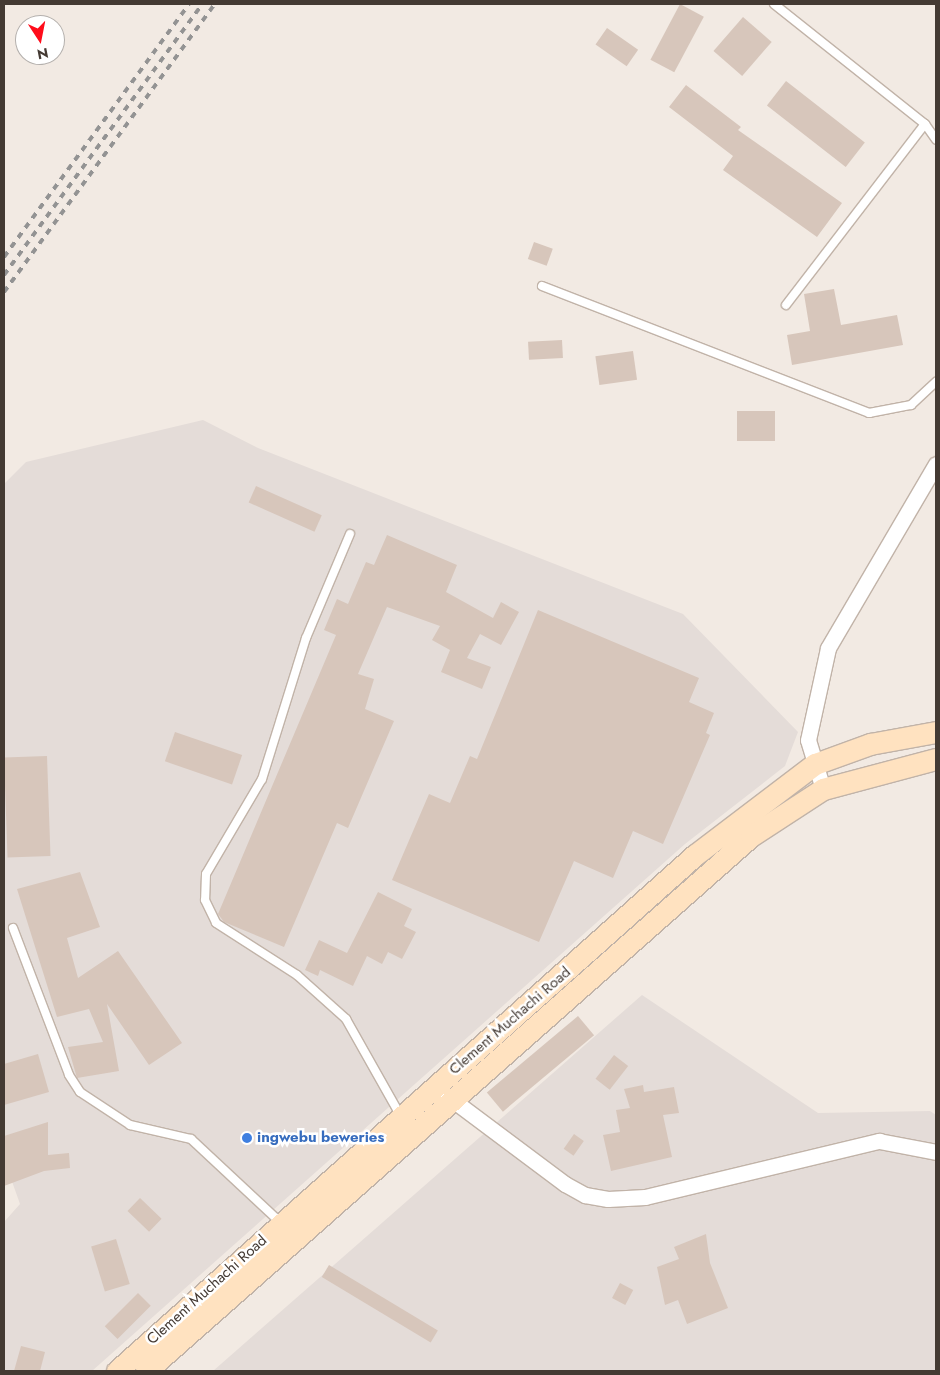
<!DOCTYPE html>
<html>
<head>
<meta charset="utf-8">
<style>
	body { margin:0 }
	#map { position:relative; width:940px; height:1375px; overflow:hidden; background:#f2eae3; font-family:Jost,sans-serif }
	div>[style] { position:absolute }
	[style*='--x'] { left:calc(var(--x)*1px); top:calc(var(--y)*1px); width:calc(var(--w)*1px); rotate:calc(var(--a)*1deg) }
	.industrial>* { inset:0; background:#e4dcd8 }
	.building>* { inset:0; background:#d7c6bb; transform-origin:0 0 }
	.roads { filter:drop-shadow(1px 0 #c1b3a8) drop-shadow(-1px 0 #c1b3a8) drop-shadow(0 1px #c1b3a8) drop-shadow(0 -1px #c1b3a8) }
	.service>* { height:8px; margin:-4px; padding:0 4px; transform-origin:4px; border-radius:4px; background:#fff }
	.minor>* { height:15px; margin:-7.5px; padding:0 7.5px; transform-origin:7.5px; border-radius:7.5px; background:#fff }
	.secondary>* { height:21px; margin:-10.5px; padding:0 10.5px; transform-origin:10.5px; border-radius:10.5px; background:#ffe2c0 }
	.rail>* { height:4px; margin-top:-2px; transform-origin:0; background:repeating-linear-gradient(90deg,#939393 0 6px,transparent 0 12px) }
	.dots>* { width:14px; height:14px; translate:-50% -50%; box-sizing:border-box; border:2px solid #fff; border-radius:50% }
	span { translate:-50% -50%; white-space:nowrap; text-align:center; line-height:1.15; -webkit-text-stroke:5px #fff; paint-order:stroke }
	.street-label { font-size:15px; color:#443a33 }
	.shop-label { font-size:15px; color:#366cbe; font-weight:700 }
	.left { translate:0 -50%; text-align:left }
	.frame { position:absolute; inset:0; border:5px solid #443a33; pointer-events:none }
	.north { position:absolute; left:15px; top:15px; width:50px; height:50px; box-sizing:border-box; background:#fff; border:1px solid #b4b0ad; border-radius:50%; rotate:169deg; font-size:14px; font-weight:700; line-height:20px; text-align:center; color:#443a33 }
	.north::after { content:''; display:block; margin:auto; width:18px; height:22px; background:#ff0d1b; clip-path:polygon(50% 0,100% 100%,50% 72%,0 100%) }
</style>
</head>
<body>
<div id="map">
	<div class="industrial">
		<div style="clip-path:polygon(203px 420px,258px 448px,683px 614px,798px 732px,785px 766px,685px 844px,92px 1371px,4px 1371px,4px 1222px,20px 1204px,4px 1159px,4px 484px,26px 462px)"></div>
		<div style="clip-path:polygon(642px 995px,818px 1113px,930px 1111px,936px 1115px,936px 1371px,213px 1371px)"></div>
	</div>
	<div class="building">
		<div style="left:680px;top:4px;width:27px;height:63px;rotate:28deg"></div>
		<div style="left:743px;top:17px;width:38px;height:45px;rotate:41deg"></div>
		<div style="left:607px;top:28px;width:38px;height:20px;rotate:35deg"></div>
		<div style="left:786px;top:81px;width:100px;height:31px;rotate:38deg"></div>
		<div style="clip-path:polygon(686px 85px,741px 127px,738px 130px,842px 203px,817px 237px,723px 170px,733px 156px,669px 107px)"></div>
		<div style="left:534px;top:242px;width:20px;height:18px;rotate:20deg"></div>
		<div style="clip-path:polygon(834px 289px,841px 325px,897px 315px,903px 345px,792px 365px,787px 335px,810px 331px,804px 294px)"></div>
		<div style="left:562px;top:340px;width:18px;height:34px;rotate:87deg"></div>
		<div style="left:633px;top:351px;width:29px;height:38px;rotate:82deg"></div>
		<div style="left:775px;top:411px;width:30px;height:38px;rotate:90deg"></div>
		<div style="left:256px;top:486px;width:72px;height:18px;rotate:24deg"></div>
		<div style="clip-path:polygon(387px 535px,457px 565px,446px 592px,493px 618px,501px 602px,519px 612px,501px 645px,480px 634px,467px 658px,491px 667px,482px 689px,441px 672px,450px 650px,432px 640px,440px 626px,387px 607px,358px 674px,374px 679px,365px 709px,394px 721px,348px 828px,337px 823px,284px 947px,224px 922px,218px 914px,336px 635px,324px 630px,337px 599px,348px 604px,366px 562px,374px 565px)"></div>
		<div style="clip-path:polygon(538px 610px,699px 678px,689px 702px,714px 713px,706px 733px,710px 735px,663px 844px,633px 831px,613px 878px,574px 861px,539px 942px,392px 880px,429px 794px,450px 803px,470px 756px,477px 759px)"></div>
		<div style="left:175px;top:732px;width:71px;height:31px;rotate:19deg"></div>
		<div style="left:47px;top:756px;width:100px;height:43px;rotate:88deg"></div>
		<div style="clip-path:polygon(80px 872px,100px 927px,67px 938px,78px 978px,118px 951px,182px 1043px,149px 1065px,107px 1004px,119px 1071px,77px 1078px,68px 1047px,103px 1042px,89px 1009px,57px 1017px,17px 889px)"></div>
		<div style="clip-path:polygon(378px 892px,412px 909px,404px 926px,416px 932px,402px 959px,388px 952px,382px 964px,367px 956px,353px 986px,320px 970px,318px 976px,305px 970px,319px 940px,347px 953px)"></div>
		<div style="left:578px;top:1016px;width:25px;height:119px;rotate:50deg"></div>
		<div style="clip-path:polygon(38px 1054px,49px 1092px,4px 1105px,4px 1064px)"></div>
		<div style="left:614px;top:1055px;width:18px;height:30px;rotate:38deg"></div>
		<div style="clip-path:polygon(643px 1085px,644px 1092px,674px 1087px,679px 1113px,663px 1115px,672px 1157px,611px 1171px,603px 1135px,620px 1132px,616px 1110px,630px 1108px,624px 1089px)"></div>
		<div style="clip-path:polygon(48px 1122px,48px 1155px,69px 1153px,70px 1168px,44px 1171px,4px 1186px,4px 1136px)"></div>
		<div style="left:574px;top:1134px;width:12px;height:18px;rotate:35deg"></div>
		<div style="left:140px;top:1198px;width:30px;height:18px;rotate:44deg"></div>
		<div style="clip-path:polygon(706px 1234px,710px 1263px,728px 1308px,687px 1324px,678px 1300px,665px 1305px,657px 1267px,679px 1259px,674px 1247px)"></div>
		<div style="left:116px;top:1239px;width:47px;height:26px;rotate:73deg"></div>
		<div style="left:329px;top:1265px;width:127px;height:14px;rotate:31deg"></div>
		<div style="left:620px;top:1283px;width:15px;height:17px;rotate:28deg"></div>
		<div style="left:138px;top:1293px;width:18px;height:47px;rotate:45deg"></div>
		<div style="clip-path:polygon(21px 1346px,45px 1352px,40px 1371px,14px 1371px)"></div>
	</div>
	<div class="roads">
		<div class="service">
			<div style="--x:774;--y:4;--w:193;--a:38.5"></div>
			<div style="--x:925;--y:124;--w:19;--a:55"></div>
			<div style="--x:542;--y:286;--w:351;--a:21.2"></div>
			<div style="--x:869;--y:413;--w:43;--a:-10.8"></div>
			<div style="--x:911;--y:405;--w:34;--a:-43"></div>
			<div style="--x:786;--y:305;--w:228;--a:-52.5"></div>
			<div style="--x:350;--y:534;--w:113;--a:112.9"></div>
			<div style="--x:306;--y:638;--w:148;--a:107.3"></div>
			<div style="--x:262;--y:779;--w:110;--a:120.5"></div>
			<div style="--x:206;--y:874;--w:26;--a:92"></div>
			<div style="--x:205;--y:900;--w:25;--a:64"></div>
			<div style="--x:216;--y:923;--w:96;--a:32.7"></div>
			<div style="--x:297;--y:975;--w:66;--a:41.9"></div>
			<div style="--x:346;--y:1019;--w:110;--a:60.6"></div>
			<div style="--x:13;--y:928;--w:157;--a:69.1"></div>
			<div style="--x:69;--y:1075;--w:20;--a:57"></div>
			<div style="--x:80;--y:1092;--w:60;--a:33.4"></div>
			<div style="--x:130;--y:1125;--w:63;--a:12.9"></div>
			<div style="--x:191;--y:1139;--w:125;--a:43"></div>
		</div>
		<div class="minor">
			<div style="--x:823;--y:789;--w:51;--a:-107"></div>
			<div style="--x:808;--y:740;--w:94;--a:-77.7"></div>
			<div style="--x:828;--y:648;--w:213;--a:-59.6"></div>
			<div style="--x:446;--y:1095;--w:149;--a:36.8"></div>
			<div style="--x:565;--y:1184;--w:23;--a:29"></div>
			<div style="--x:585;--y:1195;--w:23;--a:10"></div>
			<div style="--x:608;--y:1199;--w:37;--a:-3"></div>
			<div style="--x:645;--y:1197;--w:241;--a:-13.5"></div>
			<div style="--x:879;--y:1141;--w:58;--a:10.9"></div>
		</div>
		<div class="secondary">
			<div style="--x:117;--y:1371;--w:775;--a:-41.76"></div>
			<div style="--x:695;--y:855;--w:151;--a:-37.2"></div>
			<div style="--x:815;--y:764;--w:59;--a:-20"></div>
			<div style="--x:870;--y:744;--w:67;--a:-10.3"></div>
			<div style="--x:146;--y:1371;--w:808;--a:-41.49"></div>
			<div style="--x:751;--y:836;--w:86;--a:-33.1"></div>
			<div style="--x:823;--y:789;--w:117;--a:-14.9"></div>
		</div>
	</div>
	<div class="rail">
		<div style="--x:4;--y:257;--w:313;--a:-53.8"></div>
		<div style="--x:4;--y:275;--w:336;--a:-53.8"></div>
		<div style="--x:4;--y:292;--w:357;--a:-53.8"></div>
	</div>
	<div class="dots">
		<div style="left:247px;top:1138px;background:#3f7fe0"></div>
	</div>
	<div class="street-label">
		<span style="left:510px;top:1021px;rotate:-41deg">Clement Muchachi Road</span>
		<span style="left:207px;top:1290px;rotate:-42deg">Clement Muchachi Road</span>
	</div>
	<div class="shop-label">
		<span class="left" style="left:257px;top:1138px">ingwebu beweries</span>
	</div>
	<div class="frame"></div>
	<div class="north">N</div>
</div>
</body>
</html>
